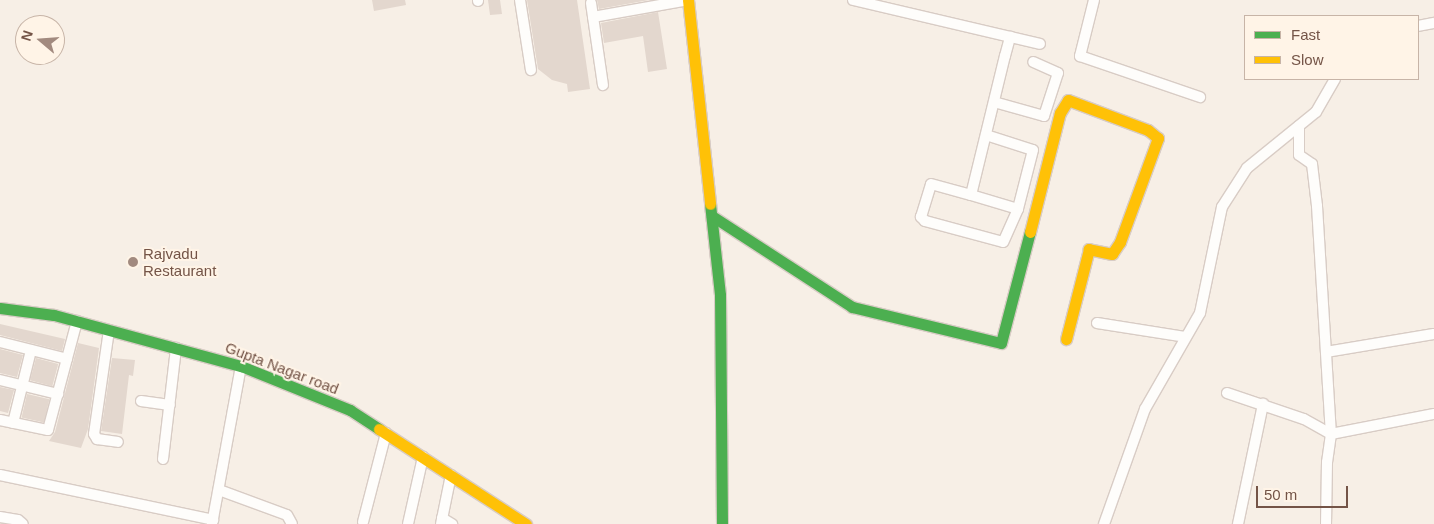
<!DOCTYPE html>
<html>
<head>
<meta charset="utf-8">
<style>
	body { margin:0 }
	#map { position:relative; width:1434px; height:524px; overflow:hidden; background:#f7efe6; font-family:Helvetica,sans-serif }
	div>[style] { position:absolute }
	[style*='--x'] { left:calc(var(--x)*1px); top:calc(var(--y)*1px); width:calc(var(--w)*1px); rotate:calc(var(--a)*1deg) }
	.building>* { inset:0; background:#e3d7ce; transform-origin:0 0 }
	.roads { filter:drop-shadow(1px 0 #d8ccc5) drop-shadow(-1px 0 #d8ccc5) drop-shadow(0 1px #d8ccc5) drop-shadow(0 -1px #d8ccc5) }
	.street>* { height:10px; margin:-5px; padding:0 5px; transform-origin:5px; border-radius:5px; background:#fefdfb }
	.fast>* { height:11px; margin:-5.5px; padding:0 5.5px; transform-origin:5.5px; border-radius:5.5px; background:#4caf50 }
	.slow>* { height:11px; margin:-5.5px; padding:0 5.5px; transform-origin:5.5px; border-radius:5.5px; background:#ffc107 }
	.dots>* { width:14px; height:14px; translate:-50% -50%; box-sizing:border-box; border:2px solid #fff4e7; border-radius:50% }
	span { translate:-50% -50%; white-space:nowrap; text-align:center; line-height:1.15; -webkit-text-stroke:4px #fff4e7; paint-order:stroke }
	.poi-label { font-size:15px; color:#745447 }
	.left { translate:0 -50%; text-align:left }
	.street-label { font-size:15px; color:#745447 }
	.legend { position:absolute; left:1244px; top:15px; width:175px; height:65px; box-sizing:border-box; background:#fff4e7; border:1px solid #c7b4a7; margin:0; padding:6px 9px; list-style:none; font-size:15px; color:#745447 }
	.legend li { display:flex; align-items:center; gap:10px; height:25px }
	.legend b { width:25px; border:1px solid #c7b4a7 }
	.north { position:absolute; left:15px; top:15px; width:50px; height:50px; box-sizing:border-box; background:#fff4e7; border:1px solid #c7b4a7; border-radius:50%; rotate:288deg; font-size:14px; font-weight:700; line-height:20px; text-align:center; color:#745447 }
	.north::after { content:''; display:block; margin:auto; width:18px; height:22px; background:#a28a7f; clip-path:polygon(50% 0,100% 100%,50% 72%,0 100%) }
	.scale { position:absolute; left:1256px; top:486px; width:92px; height:22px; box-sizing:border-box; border:2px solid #745447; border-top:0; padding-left:6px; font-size:15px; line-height:18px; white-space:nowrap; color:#745447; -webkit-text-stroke:4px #fff4e7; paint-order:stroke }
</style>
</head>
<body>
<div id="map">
	<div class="building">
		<div style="clip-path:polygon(372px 0,405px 0,406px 5px,374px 11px)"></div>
		<div style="clip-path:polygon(488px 0,500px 0,502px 14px,490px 15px)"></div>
		<div style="clip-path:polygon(527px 0,577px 0,590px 89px,568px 92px,567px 84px,552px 80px,538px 69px)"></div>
		<div style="clip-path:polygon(597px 0,649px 0,599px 9px)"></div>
		<div style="clip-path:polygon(658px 12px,667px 69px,648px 72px,643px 36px,604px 43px,601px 23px)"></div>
		<div style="clip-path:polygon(0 324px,65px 339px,62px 351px,0 335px)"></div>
		<div style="clip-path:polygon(78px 343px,99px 348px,88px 429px,81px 448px,49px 441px,55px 432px)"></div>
		<div style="clip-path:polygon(0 349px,23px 355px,17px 377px,0 373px)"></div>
		<div style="left:36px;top:358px;width:23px;height:23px;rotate:15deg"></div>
		<div style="clip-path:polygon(112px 358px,135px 360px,133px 376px,129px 375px,122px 434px,101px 431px)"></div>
		<div style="clip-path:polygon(0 387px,14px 390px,8px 413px,0 411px)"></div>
		<div style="left:27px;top:394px;width:23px;height:24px;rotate:13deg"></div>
	</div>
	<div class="roads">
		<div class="street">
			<div style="--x:478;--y:0;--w:1;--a:90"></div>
			<div style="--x:520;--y:0;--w:71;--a:81.1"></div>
			<div style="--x:853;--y:0;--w:192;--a:13.2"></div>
			<div style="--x:1094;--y:0;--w:58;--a:104"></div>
			<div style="--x:1080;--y:56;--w:127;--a:18.9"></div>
			<div style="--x:591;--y:3;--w:83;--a:81.7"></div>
			<div style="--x:593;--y:17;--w:97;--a:-10.1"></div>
			<div style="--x:1418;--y:26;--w:16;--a:-11"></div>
			<div style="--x:994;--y:102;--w:52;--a:15.6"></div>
			<div style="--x:1044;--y:116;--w:45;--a:-72"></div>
			<div style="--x:1058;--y:73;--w:27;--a:-156"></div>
			<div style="--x:1299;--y:126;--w:29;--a:90"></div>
			<div style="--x:1299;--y:155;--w:16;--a:35"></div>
			<div style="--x:1312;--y:164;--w:42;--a:83.2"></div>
			<div style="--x:1317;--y:206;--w:228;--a:86.5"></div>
			<div style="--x:1331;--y:434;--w:28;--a:98"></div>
			<div style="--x:1327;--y:462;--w:62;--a:90.9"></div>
			<div style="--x:986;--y:135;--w:49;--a:17.7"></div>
			<div style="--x:1033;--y:150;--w:61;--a:104.3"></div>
			<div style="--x:1018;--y:209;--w:36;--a:114"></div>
			<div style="--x:1003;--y:242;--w:81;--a:-164.9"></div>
			<div style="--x:925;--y:221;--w:6;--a:-135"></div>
			<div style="--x:921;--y:217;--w:34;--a:-73"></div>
			<div style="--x:931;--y:184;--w:41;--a:15.4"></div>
			<div style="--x:971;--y:195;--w:143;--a:-76.3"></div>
			<div style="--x:1005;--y:56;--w:20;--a:-75"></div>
			<div style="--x:971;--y:195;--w:49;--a:16.6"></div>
			<div style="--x:1097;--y:323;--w:89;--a:9"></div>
			<div style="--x:109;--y:330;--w:105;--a:98.2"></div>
			<div style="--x:94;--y:434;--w:6;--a:59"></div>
			<div style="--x:97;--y:439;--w:21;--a:8"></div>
			<div style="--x:0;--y:342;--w:69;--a:14.2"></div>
			<div style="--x:1326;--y:352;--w:109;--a:-9.5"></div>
			<div style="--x:0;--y:380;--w:60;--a:13.6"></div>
			<div style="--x:1227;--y:393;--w:81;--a:18.7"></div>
			<div style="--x:1304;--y:419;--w:31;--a:29"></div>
			<div style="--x:1331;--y:434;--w:105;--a:-11"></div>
			<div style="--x:141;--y:401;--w:29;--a:8"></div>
			<div style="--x:0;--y:420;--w:49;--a:11.8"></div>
			<div style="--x:48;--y:430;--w:113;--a:-75.1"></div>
			<div style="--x:13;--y:423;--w:75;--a:-76.1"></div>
			<div style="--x:163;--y:459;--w:112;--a:-83.3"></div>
			<div style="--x:0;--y:475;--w:218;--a:11.9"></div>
			<div style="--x:219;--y:490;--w:72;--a:20.2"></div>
			<div style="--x:287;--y:515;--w:10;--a:61"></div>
			<div style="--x:0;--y:517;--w:18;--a:9"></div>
			<div style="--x:18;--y:520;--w:6;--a:39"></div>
			<div style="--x:442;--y:518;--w:12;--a:31"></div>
			<div style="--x:363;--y:522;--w:92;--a:-75.5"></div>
			<div style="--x:212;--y:524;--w:161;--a:-79.6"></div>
			<div style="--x:408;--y:524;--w:69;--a:-77.4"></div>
			<div style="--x:441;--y:524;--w:50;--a:-78.5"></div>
			<div style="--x:1104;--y:524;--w:122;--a:-70.4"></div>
			<div style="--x:1145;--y:409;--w:111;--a:-60.2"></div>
			<div style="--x:1200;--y:313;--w:108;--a:-78.3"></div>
			<div style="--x:1222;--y:207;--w:46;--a:-57.3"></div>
			<div style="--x:1247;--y:168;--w:89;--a:-39.1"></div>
			<div style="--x:1316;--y:112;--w:38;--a:-60"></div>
			<div style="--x:1238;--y:524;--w:123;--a:-78.2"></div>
		</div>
		<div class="fast">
			<div style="--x:710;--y:204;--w:92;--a:83.7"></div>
			<div style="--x:720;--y:295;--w:229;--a:89.5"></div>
			<div style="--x:712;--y:216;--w:167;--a:33"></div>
			<div style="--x:852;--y:307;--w:153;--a:13.6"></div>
			<div style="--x:1001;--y:343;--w:115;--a:-75.4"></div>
			<div style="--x:0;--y:308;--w:54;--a:7.4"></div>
			<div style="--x:54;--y:315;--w:194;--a:15.3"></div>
			<div style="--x:241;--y:366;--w:118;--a:22"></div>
			<div style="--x:350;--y:410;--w:35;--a:33"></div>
		</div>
		<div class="slow">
			<div style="--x:688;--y:0;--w:205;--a:83.8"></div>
			<div style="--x:1030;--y:232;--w:123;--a:-75.9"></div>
			<div style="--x:1060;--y:113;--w:15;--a:-58"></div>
			<div style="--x:1068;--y:100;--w:85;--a:20.6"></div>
			<div style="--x:1148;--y:130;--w:13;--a:39"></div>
			<div style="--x:1158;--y:138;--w:111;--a:110.1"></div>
			<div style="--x:1120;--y:242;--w:14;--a:124"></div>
			<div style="--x:1112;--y:254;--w:24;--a:-168"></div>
			<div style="--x:1089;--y:249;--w:93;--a:104.3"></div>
			<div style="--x:379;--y:429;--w:175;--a:32.9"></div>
		</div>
	</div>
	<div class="dots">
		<div style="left:133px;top:262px;background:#a28a7f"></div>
	</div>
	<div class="poi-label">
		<span class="left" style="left:143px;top:262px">Rajvadu<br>Restaurant</span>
	</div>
	<div class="street-label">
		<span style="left:282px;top:368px;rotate:21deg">Gupta Nagar road</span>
	</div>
	<ul class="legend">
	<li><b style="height:6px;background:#4caf50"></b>Fast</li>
	<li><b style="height:6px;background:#ffc107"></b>Slow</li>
	</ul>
	<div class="north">N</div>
	<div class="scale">50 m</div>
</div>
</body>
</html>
